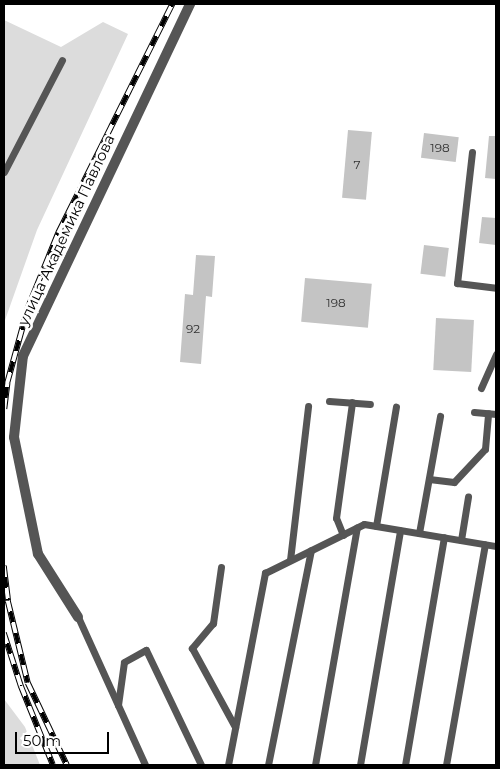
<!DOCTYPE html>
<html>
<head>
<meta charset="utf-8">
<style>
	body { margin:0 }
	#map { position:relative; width:500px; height:769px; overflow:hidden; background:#fff; font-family:Montserrat,sans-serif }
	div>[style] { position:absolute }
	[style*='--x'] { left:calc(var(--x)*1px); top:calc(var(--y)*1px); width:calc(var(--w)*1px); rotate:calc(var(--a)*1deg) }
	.green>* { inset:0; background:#dcdcdc }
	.building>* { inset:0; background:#c4c4c4; transform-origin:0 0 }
	.service>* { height:7px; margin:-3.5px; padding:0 3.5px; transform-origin:3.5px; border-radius:3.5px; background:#555 }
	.minor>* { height:10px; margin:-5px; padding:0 5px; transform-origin:5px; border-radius:5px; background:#555 }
	.rail>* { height:5.5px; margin-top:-2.75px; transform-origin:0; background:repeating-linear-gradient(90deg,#fff 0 11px,#000 0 22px); box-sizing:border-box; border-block:1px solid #000 }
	span { translate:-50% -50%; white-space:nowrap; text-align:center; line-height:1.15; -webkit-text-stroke:5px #fff; paint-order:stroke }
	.number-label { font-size:12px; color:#313131 }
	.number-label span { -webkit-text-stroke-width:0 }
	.street-label { font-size:15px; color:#000 }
	.frame { position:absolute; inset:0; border:5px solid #000; pointer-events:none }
	.scale { position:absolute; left:15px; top:732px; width:94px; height:22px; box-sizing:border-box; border:2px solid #000; border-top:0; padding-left:6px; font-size:15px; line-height:18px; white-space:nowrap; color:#000; -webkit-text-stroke:4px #fff; paint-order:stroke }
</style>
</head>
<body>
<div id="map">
	<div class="green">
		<div style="clip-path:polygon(4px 20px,61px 47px,103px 22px,128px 34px,37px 230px,4px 323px)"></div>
		<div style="clip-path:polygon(4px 699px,25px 727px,40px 765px,4px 765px)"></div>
	</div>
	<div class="building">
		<div style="left:348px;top:130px;width:24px;height:68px;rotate:5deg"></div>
		<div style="left:424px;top:133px;width:35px;height:25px;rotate:7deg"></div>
		<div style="clip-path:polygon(489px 136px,496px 136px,496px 179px,485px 178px)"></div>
		<div style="clip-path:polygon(482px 217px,496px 218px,496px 245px,479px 243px)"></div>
		<div style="left:424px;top:245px;width:25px;height:29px;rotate:7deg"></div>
		<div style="clip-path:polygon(196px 255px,215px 256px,212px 297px,206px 296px,201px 364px,180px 362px,185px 294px,193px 295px)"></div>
		<div style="left:305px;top:278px;width:67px;height:44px;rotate:5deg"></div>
		<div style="left:436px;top:318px;width:38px;height:52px;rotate:3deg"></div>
	</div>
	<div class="service">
		<div style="--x:472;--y:152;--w:132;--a:96.5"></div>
		<div style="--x:457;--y:283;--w:39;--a:7"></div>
		<div style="--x:4;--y:172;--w:126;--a:-62.6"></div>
		<div style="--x:481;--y:388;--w:37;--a:-66"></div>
		<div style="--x:329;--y:401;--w:41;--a:4.2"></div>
		<div style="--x:474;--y:412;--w:22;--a:5"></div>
		<div style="--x:429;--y:479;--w:25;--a:7"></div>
		<div style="--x:454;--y:482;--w:45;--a:-46.8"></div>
		<div style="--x:485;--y:449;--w:36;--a:-85"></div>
		<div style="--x:376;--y:526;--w:121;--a:-80.5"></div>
		<div style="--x:419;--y:533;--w:119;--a:-79.8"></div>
		<div style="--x:343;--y:535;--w:18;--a:-112"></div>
		<div style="--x:336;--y:518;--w:117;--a:-82.1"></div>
		<div style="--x:461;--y:540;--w:44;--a:-80.8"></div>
		<div style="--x:290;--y:560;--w:155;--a:-83.3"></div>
		<div style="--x:221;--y:567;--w:57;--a:98.1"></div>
		<div style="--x:213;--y:623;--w:33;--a:130"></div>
		<div style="--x:192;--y:648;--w:90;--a:61.4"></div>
		<div style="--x:78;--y:617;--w:162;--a:65.6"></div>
		<div style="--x:118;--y:705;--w:43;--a:-82.1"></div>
		<div style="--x:124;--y:662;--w:25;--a:-29"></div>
		<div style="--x:146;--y:650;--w:127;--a:64.4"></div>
		<div style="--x:228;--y:765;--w:196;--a:-79.1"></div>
		<div style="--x:265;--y:573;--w:110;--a:-26.3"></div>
		<div style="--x:364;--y:524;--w:134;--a:9.5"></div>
		<div style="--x:268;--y:765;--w:219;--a:-78.7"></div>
		<div style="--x:315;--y:765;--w:241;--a:-80"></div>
		<div style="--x:360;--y:765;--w:238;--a:-80.3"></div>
		<div style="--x:405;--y:765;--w:231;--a:-80.3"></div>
		<div style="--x:446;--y:765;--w:224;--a:-80"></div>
	</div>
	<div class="minor">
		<div style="--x:78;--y:617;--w:75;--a:-122.4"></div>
		<div style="--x:38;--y:554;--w:119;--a:-101.6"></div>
		<div style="--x:14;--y:437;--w:81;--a:-83.7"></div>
		<div style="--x:23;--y:356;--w:390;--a:-64.6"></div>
	</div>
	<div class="rail">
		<div style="--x:4;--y:409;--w:26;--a:-83"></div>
		<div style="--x:7;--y:383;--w:79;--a:-74.6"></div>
		<div style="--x:28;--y:307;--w:80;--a:-67.9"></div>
		<div style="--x:58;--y:233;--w:256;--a:-63.5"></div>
		<div style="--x:4;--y:566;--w:35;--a:83"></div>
		<div style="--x:8;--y:601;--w:84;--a:76.3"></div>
		<div style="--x:28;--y:683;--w:91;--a:64.6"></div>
		<div style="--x:4;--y:633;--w:56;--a:72.2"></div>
		<div style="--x:21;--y:686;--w:85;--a:67.9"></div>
	</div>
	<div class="number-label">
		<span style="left:440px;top:148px">198</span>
		<span style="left:357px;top:165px">7</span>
		<span style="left:336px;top:303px">198</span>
		<span style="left:193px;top:329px">92</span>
	</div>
	<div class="street-label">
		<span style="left:66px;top:230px;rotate:-65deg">улица Академика Павлова</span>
	</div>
	<div class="frame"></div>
	<div class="scale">50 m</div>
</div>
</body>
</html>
